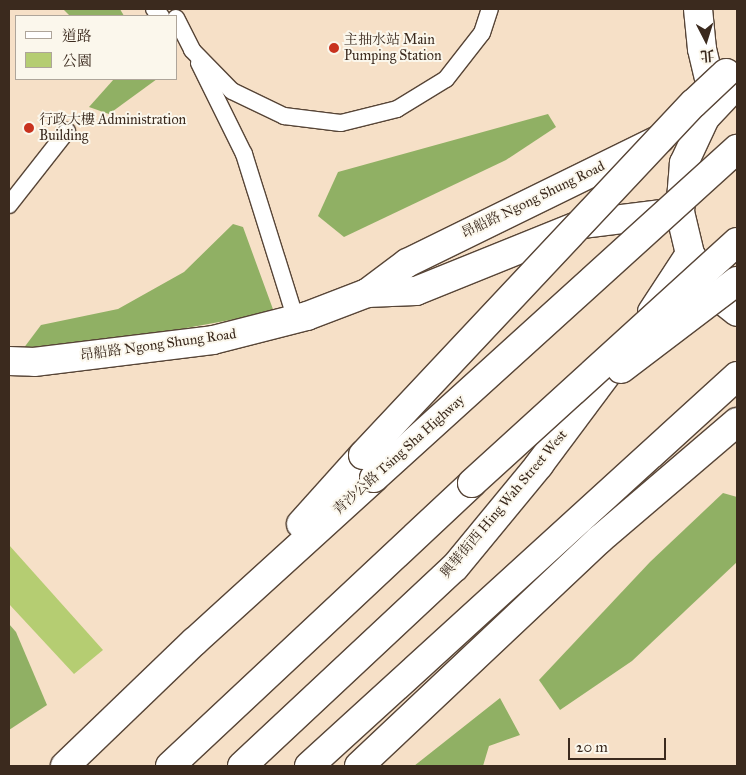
<!DOCTYPE html>
<html>
<head>
<meta charset="utf-8">
<style>
	body { margin:0 }
	#map { position:relative; width:746px; height:775px; overflow:hidden; background:#f6e0c7; font-family:"IM FELL Great Primer","Noto Serif TC",serif }
	div>[style] { position:absolute }
	[style*='--x'] { left:calc(var(--x)*1px); top:calc(var(--y)*1px); width:calc(var(--w)*1px); rotate:calc(var(--a)*1deg) }
	.green>* { inset:0; background:#b5cd72 }
	.forest>* { inset:0; background:#90b064 }
	.roads { filter:drop-shadow(1px 0 #574537) drop-shadow(-1px 0 #574537) drop-shadow(0 1px #574537) drop-shadow(0 -1px #574537) }
	.service>* { height:16px; margin:-8px; padding:0 8px; transform-origin:8px; border-radius:8px; background:#fff }
	.minor>* { height:28px; margin:-14px; padding:0 14px; transform-origin:14px; border-radius:14px; background:#fff }
	.secondary>* { height:28px; margin:-14px; padding:0 14px; transform-origin:14px; border-radius:14px; background:#fff }
	.primary>* { height:28px; margin:-14px; padding:0 14px; transform-origin:14px; border-radius:14px; background:#fff }
	.motorway>* { height:28px; margin:-14px; padding:0 14px; transform-origin:14px; border-radius:14px; background:#fff }
	.bridges { filter:drop-shadow(1px 0 #574537) drop-shadow(-1px 0 #574537) drop-shadow(0 1px #574537) drop-shadow(0 -1px #574537) }
	.motorway-bridge>* { height:28px; margin:-14px; padding:0 14px; transform-origin:14px; border-radius:14px; background:#fff }
	.dots>* { width:14px; height:14px; translate:-50% -50%; box-sizing:border-box; border:2px solid #fbf7ec; border-radius:50% }
	span { translate:-50% -50%; white-space:nowrap; text-align:center; line-height:1.15; -webkit-text-stroke:4px #fbf7ec; paint-order:stroke }
	.poi-label { font-size:14px; color:#3b2a1e }
	.left { translate:0 -50%; text-align:left }
	.street-label { font-size:14px; color:#3b2a1e }
	.frame { position:absolute; inset:0; border:10px solid #3b2a1e; pointer-events:none }
	.legend { position:absolute; left:15px; top:15px; width:162px; height:65px; box-sizing:border-box; background:#fbf7ec; border:1px solid #aea59a; margin:0; padding:6px 9px; list-style:none; font-size:15px; color:#3b2a1e }
	.legend li { display:flex; align-items:center; gap:10px; height:25px }
	.legend b { width:25px; border:1px solid #aea59a }
	.north { position:absolute; left:681px; top:15px; width:50px; height:50px; -webkit-text-stroke:4px #fbf7ec; paint-order:stroke; rotate:175deg; font-size:14px; font-weight:700; line-height:20px; text-align:center; color:#3b2a1e }
	.north::after { content:''; display:block; margin:auto; width:18px; height:22px; background:#3b2a1e; clip-path:polygon(50% 0,100% 100%,50% 72%,0 100%) }
	.scale { position:absolute; left:568px; top:738px; width:98px; height:22px; box-sizing:border-box; border:2px solid #3b2a1e; border-top:0; padding-left:6px; font-size:15px; line-height:18px; white-space:nowrap; color:#3b2a1e; -webkit-text-stroke:4px #fbf7ec; paint-order:stroke }
</style>
</head>
<body>
<div id="map">
	<div class="green">
		<div style="clip-path:polygon(9px 545px,103px 650px,74px 674px,9px 604px)"></div>
	</div>
	<div class="forest">
		<div style="clip-path:polygon(63px 9px,120px 9px,124px 16px,70px 16px)"></div>
		<div style="clip-path:polygon(114px 79px,157px 79px,109px 114px,89px 107px)"></div>
		<div style="clip-path:polygon(548px 114px,556px 127px,506px 160px,344px 237px,318px 216px,338px 172px)"></div>
		<div style="clip-path:polygon(233px 224px,243px 227px,274px 312px,132px 338px,23px 349px,41px 325px,118px 309px,184px 272px)"></div>
		<div style="clip-path:polygon(723px 493px,737px 497px,737px 562px,632px 661px,560px 710px,539px 680px,650px 562px)"></div>
		<div style="clip-path:polygon(9px 624px,16px 632px,47px 705px,9px 730px)"></div>
		<div style="clip-path:polygon(500px 698px,520px 735px,489px 746px,483px 766px,414px 766px)"></div>
	</div>
	<div class="roads">
		<div class="service">
			<div style="--x:154;--y:9;--w:10;--a:45"></div>
			<div style="--x:176;--y:18;--w:36;--a:63"></div>
			<div style="--x:192;--y:50;--w:57;--a:45.7"></div>
			<div style="--x:232;--y:91;--w:58;--a:25.7"></div>
			<div style="--x:284;--y:116;--w:57;--a:7"></div>
			<div style="--x:341;--y:123;--w:58;--a:-14"></div>
			<div style="--x:397;--y:109;--w:57;--a:-31.5"></div>
			<div style="--x:446;--y:79;--w:58;--a:-52"></div>
			<div style="--x:482;--y:33;--w:25;--a:-72"></div>
			<div style="--x:199;--y:63;--w:102;--a:63.7"></div>
			<div style="--x:244;--y:154;--w:174;--a:72.6"></div>
			<div style="--x:9;--y:205;--w:94;--a:-51.9"></div>
		</div>
		<div class="minor">
			<div style="--x:698;--y:9;--w:40;--a:84.3"></div>
			<div style="--x:702;--y:49;--w:57;--a:76.7"></div>
			<div style="--x:367;--y:293;--w:49;--a:-2.3"></div>
			<div style="--x:416;--y:291;--w:179;--a:-22"></div>
			<div style="--x:582;--y:224;--w:97;--a:-7.1"></div>
			<div style="--x:9;--y:361;--w:25;--a:2"></div>
			<div style="--x:34;--y:362;--w:180;--a:-7"></div>
			<div style="--x:213;--y:340;--w:97;--a:-14.3"></div>
			<div style="--x:307;--y:316;--w:64;--a:-21"></div>
			<div style="--x:367;--y:293;--w:50;--a:-36.9"></div>
			<div style="--x:407;--y:263;--w:282;--a:-26.1"></div>
		</div>
		<div class="secondary">
			<div style="--x:359;--y:766;--w:331;--a:-43.3"></div>
			<div style="--x:600;--y:539;--w:180;--a:-40.5"></div>
		</div>
		<div class="primary">
			<div style="--x:737;--y:84;--w:47;--a:133.3"></div>
			<div style="--x:705;--y:118;--w:50;--a:115"></div>
			<div style="--x:684;--y:163;--w:49;--a:94.7"></div>
			<div style="--x:680;--y:212;--w:43;--a:76.6"></div>
			<div style="--x:690;--y:254;--w:49;--a:57.6"></div>
			<div style="--x:716;--y:295;--w:27;--a:39"></div>
			<div style="--x:652;--y:312;--w:69;--a:-56.8"></div>
			<div style="--x:242;--y:766;--w:291;--a:-43.1"></div>
			<div style="--x:455;--y:567;--w:132;--a:-50.5"></div>
			<div style="--x:539;--y:465;--w:132;--a:-53.3"></div>
		</div>
		<div class="motorway">
			<div style="--x:301;--y:524;--w:93;--a:-48.1"></div>
			<div style="--x:65;--y:766;--w:179;--a:-43.9"></div>
			<div style="--x:194;--y:642;--w:244;--a:-42.3"></div>
			<div style="--x:170;--y:766;--w:414;--a:-43.1"></div>
			<div style="--x:309;--y:766;--w:579;--a:-42.34"></div>
		</div>
	</div>
	<div class="bridges">
		<div class="motorway-bridge">
			<div style="--x:621;--y:369;--w:146;--a:-37.2"></div>
			<div style="--x:363;--y:455;--w:483;--a:-46.8"></div>
			<div style="--x:694;--y:103;--w:44;--a:-43.2"></div>
			<div style="--x:374;--y:478;--w:490;--a:-42.2"></div>
			<div style="--x:472;--y:483;--w:358;--a:-42.3"></div>
		</div>
	</div>
	<div class="dots">
		<div style="left:334px;top:48px;background:#c8321e"></div>
		<div style="left:29px;top:128px;background:#c8321e"></div>
	</div>
	<div class="poi-label">
		<span class="left" style="left:344px;top:48px">主抽水站 Main<br>Pumping Station</span>
		<span class="left" style="left:39px;top:128px">行政大樓 Administration<br>Building</span>
	</div>
	<div class="street-label">
		<span style="left:533px;top:200px;rotate:-26deg">昂船路 Ngong Shung Road</span>
		<span style="left:158px;top:345px;rotate:-8deg">昂船路 Ngong Shung Road</span>
		<span style="left:399px;top:455px;rotate:-42deg">青沙公路 Tsing Sha Highway</span>
		<span style="left:504px;top:504px;rotate:-50deg">興華街西 Hing Wah Street West</span>
	</div>
	<div class="frame"></div>
	<ul class="legend">
	<li><b style="height:6px;background:#fff"></b>道路</li>
	<li><b style="height:14px;background:#b5cd72"></b>公園</li>
	</ul>
	<div class="north">北</div>
	<div class="scale">20 m</div>
</div>
</body>
</html>
